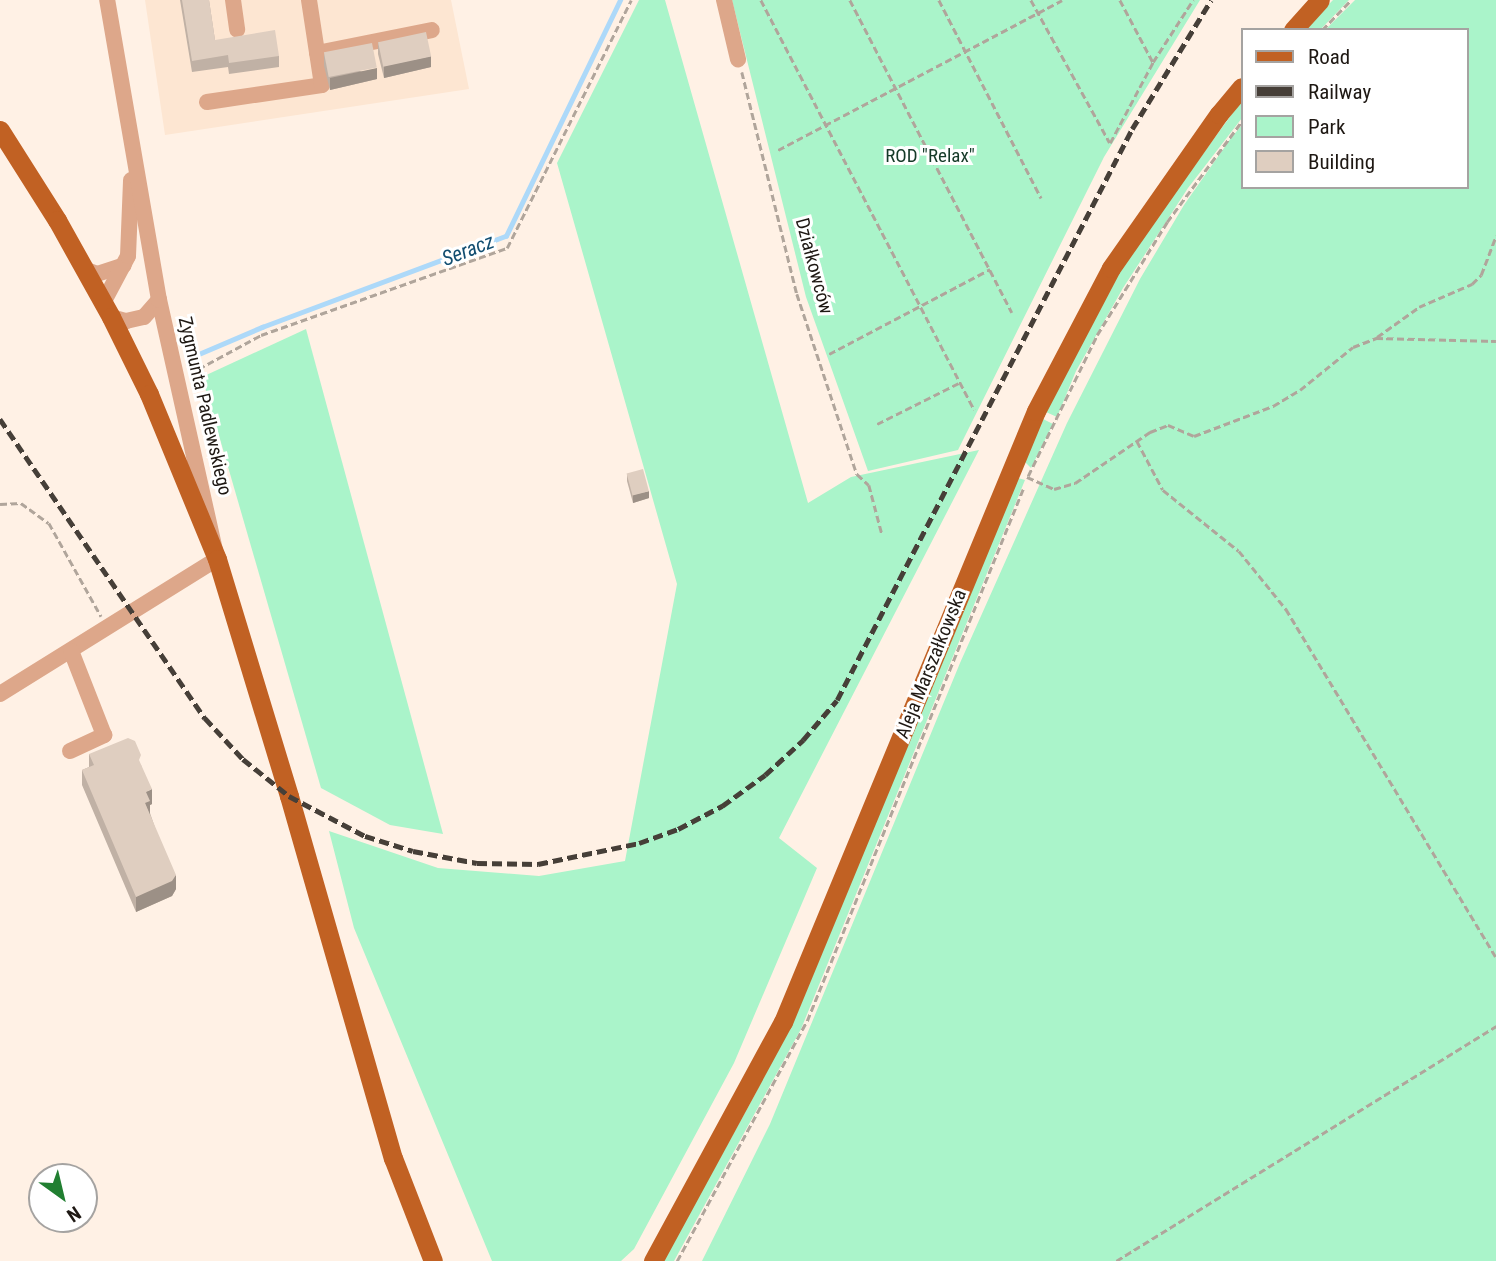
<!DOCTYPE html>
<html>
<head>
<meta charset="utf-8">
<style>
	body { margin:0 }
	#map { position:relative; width:1496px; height:1261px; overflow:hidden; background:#fff1e5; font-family:"Roboto Condensed",sans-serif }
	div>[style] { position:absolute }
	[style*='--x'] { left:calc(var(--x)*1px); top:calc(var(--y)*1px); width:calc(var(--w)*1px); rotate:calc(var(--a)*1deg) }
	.built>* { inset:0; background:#fde6d2 }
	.green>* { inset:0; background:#aaf4ca }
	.stream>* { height:4.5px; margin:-2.25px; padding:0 2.25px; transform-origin:2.25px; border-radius:2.25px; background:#add9f9 }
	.path>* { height:2.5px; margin-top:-1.25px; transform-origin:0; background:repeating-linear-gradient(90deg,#b0a59b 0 7px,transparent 0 10.5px) }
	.minor>* { height:16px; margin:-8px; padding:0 8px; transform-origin:8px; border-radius:8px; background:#dda78a }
	.major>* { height:19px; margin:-9.5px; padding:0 9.5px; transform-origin:9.5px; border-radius:9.5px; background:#c16123 }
	.rail>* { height:4.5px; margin-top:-2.25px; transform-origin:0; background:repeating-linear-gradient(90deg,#463f38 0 10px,transparent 0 15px) }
	.wall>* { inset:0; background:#c0b1a5 }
	.shaded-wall>* { inset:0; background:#9c9086 }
	.building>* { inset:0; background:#dfcec0; transform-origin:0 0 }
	span { translate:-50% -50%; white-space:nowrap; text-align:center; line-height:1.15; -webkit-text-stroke:6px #fff; paint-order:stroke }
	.park-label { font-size:19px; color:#153a28 }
	.street-label { font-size:19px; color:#1e1813 }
	.water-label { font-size:21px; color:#124e71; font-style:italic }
	.legend { position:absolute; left:1241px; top:28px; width:228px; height:161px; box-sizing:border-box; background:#fff; border:2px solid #a5a3a1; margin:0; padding:9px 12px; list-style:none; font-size:21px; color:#1e1813 }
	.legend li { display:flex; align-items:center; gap:14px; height:35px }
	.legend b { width:35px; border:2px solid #a5a3a1 }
	.north { position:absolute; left:28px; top:1163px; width:70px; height:70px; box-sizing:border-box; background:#fff; border:2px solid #a5a3a1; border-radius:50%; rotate:146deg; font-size:19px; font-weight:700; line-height:28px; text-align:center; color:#1e1813 }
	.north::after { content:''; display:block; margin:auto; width:24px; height:32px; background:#217f31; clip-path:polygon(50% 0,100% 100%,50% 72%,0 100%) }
</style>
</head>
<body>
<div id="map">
	<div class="built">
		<div style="clip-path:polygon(145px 0,451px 0,469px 89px,165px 135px)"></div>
	</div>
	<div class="green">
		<div style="clip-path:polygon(639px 0,665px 0,808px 503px,851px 477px,979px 450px,779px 838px,817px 868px,734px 1063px,634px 1249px,621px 1261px,492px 1261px,354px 928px,329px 831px,438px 868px,539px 876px,625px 861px,677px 584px,557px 163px)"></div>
		<div style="clip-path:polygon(732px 0,1200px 0,1104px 157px,958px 450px,868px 471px,806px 297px)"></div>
		<div style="clip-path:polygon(1333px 0,1349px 0,1320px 30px,1304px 30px)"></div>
		<div style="clip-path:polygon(1355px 0,1496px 0,1496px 1261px,702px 1261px,770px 1124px,960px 663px,1067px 423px,1140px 279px,1184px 205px,1231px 138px,1242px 125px,1242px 187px,1466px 187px,1466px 30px,1325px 30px)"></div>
		<div style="clip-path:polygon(1242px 100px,1242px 118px,1188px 188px,1123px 288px,1076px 371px,1057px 417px,1046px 412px,1074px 351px,1127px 259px)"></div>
		<div style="clip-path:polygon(306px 329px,443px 834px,390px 825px,321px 788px,202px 377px)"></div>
		<div style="clip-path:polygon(1043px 419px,1053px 424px,1031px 468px,1024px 461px)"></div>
		<div style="clip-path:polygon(1018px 478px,1025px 480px,801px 1029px,674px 1261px,663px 1261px,752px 1100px,798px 1011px)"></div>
	</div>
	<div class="stream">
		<div style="--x:187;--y:359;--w:82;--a:-23.1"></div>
		<div style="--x:262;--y:327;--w:260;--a:-20.5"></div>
		<div style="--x:506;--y:236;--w:262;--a:-64.2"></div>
	</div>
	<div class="path">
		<div style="--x:761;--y:0;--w:462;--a:62.5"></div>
		<div style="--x:850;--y:0;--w:352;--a:62.6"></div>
		<div style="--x:939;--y:0;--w:223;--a:62.7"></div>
		<div style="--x:1031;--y:0;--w:163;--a:61.1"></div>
		<div style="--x:1120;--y:0;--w:70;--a:62"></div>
		<div style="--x:1322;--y:30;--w:42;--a:-46"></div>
		<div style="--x:742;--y:72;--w:229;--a:76.1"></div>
		<div style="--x:797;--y:294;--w:190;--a:71.6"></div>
		<div style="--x:857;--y:474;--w:16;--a:43"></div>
		<div style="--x:869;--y:485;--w:51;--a:75.1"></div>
		<div style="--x:1110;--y:143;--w:92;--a:-62"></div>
		<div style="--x:1153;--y:62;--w:74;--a:-57.2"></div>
		<div style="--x:778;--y:150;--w:321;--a:-27.8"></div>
		<div style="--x:1377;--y:337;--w:52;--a:-35.5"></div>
		<div style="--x:1419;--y:307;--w:58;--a:-23.5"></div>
		<div style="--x:1472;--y:284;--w:13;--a:-45"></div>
		<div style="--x:1481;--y:275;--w:42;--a:-69"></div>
		<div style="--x:829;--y:354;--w:182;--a:-27.8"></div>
		<div style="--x:189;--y:374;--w:82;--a:-28.4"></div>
		<div style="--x:261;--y:335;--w:261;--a:-19.5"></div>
		<div style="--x:507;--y:248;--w:277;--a:-63.4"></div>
		<div style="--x:877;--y:424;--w:92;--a:-26.6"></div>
		<div style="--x:1137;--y:441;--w:55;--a:62"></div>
		<div style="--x:1163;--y:490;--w:97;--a:38.8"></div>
		<div style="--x:1239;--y:551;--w:75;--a:51"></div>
		<div style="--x:1286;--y:609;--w:406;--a:58.9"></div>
		<div style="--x:1028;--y:476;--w:157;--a:-63.9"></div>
		<div style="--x:1097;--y:335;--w:133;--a:-58.2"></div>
		<div style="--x:1167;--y:222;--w:126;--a:-53.4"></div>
		<div style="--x:1027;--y:477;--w:30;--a:24"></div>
		<div style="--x:1054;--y:489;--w:22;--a:-16"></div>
		<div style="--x:1075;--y:483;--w:91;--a:-34.2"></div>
		<div style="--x:1150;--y:432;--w:19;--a:-21"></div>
		<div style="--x:1168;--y:425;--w:28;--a:23"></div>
		<div style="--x:1194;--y:436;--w:85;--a:-20.8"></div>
		<div style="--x:1273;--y:406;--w:31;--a:-31"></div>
		<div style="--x:1300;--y:390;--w:68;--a:-39.1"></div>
		<div style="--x:1353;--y:347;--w:25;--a:-21"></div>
		<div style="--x:1376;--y:338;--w:120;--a:1.4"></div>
		<div style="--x:0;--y:504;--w:21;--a:-3"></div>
		<div style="--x:21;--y:503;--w:34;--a:36"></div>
		<div style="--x:49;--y:523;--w:107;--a:60.8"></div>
		<div style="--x:677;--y:1261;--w:273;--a:-61.6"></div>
		<div style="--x:807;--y:1021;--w:574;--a:-67.9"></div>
		<div style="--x:1116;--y:1261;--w:447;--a:-31.7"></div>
	</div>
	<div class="minor">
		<div style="--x:233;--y:0;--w:30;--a:82"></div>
		<div style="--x:724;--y:0;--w:61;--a:76.7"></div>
		<div style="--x:317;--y:53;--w:117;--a:-11.3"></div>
		<div style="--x:207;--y:102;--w:116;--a:-8.4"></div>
		<div style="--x:322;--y:85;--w:86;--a:-98.7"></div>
		<div style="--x:84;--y:269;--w:14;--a:21"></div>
		<div style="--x:97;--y:274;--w:28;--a:-18"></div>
		<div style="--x:103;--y:303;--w:53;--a:-62"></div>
		<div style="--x:128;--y:256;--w:76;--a:-87.7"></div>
		<div style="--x:111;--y:317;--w:16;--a:15"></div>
		<div style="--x:126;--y:321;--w:18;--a:-13"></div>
		<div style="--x:144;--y:317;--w:23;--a:-49"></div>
		<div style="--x:0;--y:694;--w:256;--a:-31.9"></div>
		<div style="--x:217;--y:559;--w:265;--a:-102.6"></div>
		<div style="--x:159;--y:300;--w:304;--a:-99.8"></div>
		<div style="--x:70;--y:751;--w:38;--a:-25"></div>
		<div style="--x:104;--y:735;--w:90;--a:-111.4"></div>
	</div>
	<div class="major">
		<div style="--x:1293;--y:30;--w:40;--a:-48"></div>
		<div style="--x:0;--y:130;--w:107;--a:57.7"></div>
		<div style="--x:57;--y:220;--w:111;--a:60.9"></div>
		<div style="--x:111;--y:317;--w:86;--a:63.7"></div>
		<div style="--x:149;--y:394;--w:178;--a:67.6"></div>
		<div style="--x:217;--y:559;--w:248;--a:73.1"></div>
		<div style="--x:289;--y:796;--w:377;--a:74"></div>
		<div style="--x:393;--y:1158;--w:110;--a:68.8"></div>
		<div style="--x:653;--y:1261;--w:272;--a:-61.5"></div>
		<div style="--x:783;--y:1022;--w:661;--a:-67.51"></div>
		<div style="--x:1036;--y:411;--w:161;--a:-62.3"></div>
		<div style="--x:1111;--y:268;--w:188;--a:-55"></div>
		<div style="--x:1219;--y:114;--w:35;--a:-50"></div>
	</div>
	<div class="rail">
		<div style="--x:0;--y:419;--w:363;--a:55.6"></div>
		<div style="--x:205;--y:718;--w:56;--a:47.2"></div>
		<div style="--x:243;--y:759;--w:59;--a:38.8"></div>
		<div style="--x:289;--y:796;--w:86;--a:27.8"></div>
		<div style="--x:365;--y:836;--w:50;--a:17.4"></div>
		<div style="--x:413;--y:851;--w:65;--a:10.6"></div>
		<div style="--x:477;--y:863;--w:61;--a:0.9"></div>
		<div style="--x:538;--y:864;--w:103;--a:-11.7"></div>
		<div style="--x:639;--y:843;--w:41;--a:-19.7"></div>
		<div style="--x:678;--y:829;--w:50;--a:-27.6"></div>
		<div style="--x:722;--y:806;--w:53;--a:-35.8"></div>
		<div style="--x:765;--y:775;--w:52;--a:-42.6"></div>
		<div style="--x:803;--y:740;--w:52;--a:-49.6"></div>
		<div style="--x:837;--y:700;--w:643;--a:-62.68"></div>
		<div style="--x:1132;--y:129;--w:151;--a:-58.5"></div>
	</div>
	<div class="wall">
		<div style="clip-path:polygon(180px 0,209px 0,215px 40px,279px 56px,279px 67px,229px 74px,228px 67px,192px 72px)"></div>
		<div style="clip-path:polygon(378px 42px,431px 67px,384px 78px,378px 54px)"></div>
		<div style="clip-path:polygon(324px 54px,377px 79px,330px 90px,324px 66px)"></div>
		<div style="clip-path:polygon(627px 474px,649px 498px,633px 503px,627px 481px)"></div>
		<div style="clip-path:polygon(89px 754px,141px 765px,152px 804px,150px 805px,150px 813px,176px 889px,172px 896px,136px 912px,82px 785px,82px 770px,89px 767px)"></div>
	</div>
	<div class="shaded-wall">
		<div style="clip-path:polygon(431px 56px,431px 67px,384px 78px,384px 66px)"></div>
		<div style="clip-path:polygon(377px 68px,377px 79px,330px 90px,330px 78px)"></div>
		<div style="clip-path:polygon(649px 491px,649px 498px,633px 503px,633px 495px)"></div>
		<div style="clip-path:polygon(152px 789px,152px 804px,150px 805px,150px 816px,145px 803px,146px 792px)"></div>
		<div style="clip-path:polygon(176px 875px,176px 889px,172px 896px,136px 912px,136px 897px)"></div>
	</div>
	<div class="building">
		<div style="clip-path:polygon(182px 0,209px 0,215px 40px,275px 30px,279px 56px,229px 63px,228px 55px,192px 61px)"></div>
		<div style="left:426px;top:32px;width:25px;height:49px;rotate:78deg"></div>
		<div style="left:372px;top:43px;width:25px;height:49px;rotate:79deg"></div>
		<div style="left:643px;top:469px;width:23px;height:17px;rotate:75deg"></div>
		<div style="clip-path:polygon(128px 738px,135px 741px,141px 755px,139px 760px,152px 789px,146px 792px,150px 801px,145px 803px,176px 875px,172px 881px,136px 897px,82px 770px,94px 765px,89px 754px)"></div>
	</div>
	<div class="park-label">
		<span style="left:930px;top:156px">ROD "Relax"</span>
	</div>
	<div class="street-label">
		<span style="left:814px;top:266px;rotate:75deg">Działkowców</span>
		<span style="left:205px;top:406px;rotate:77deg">Zygmunta Padlewskiego</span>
		<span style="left:931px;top:664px;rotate:-68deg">Aleja Marszałkowska</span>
	</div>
	<div class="water-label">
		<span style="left:468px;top:250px;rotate:-21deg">Seracz</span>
	</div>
	<ul class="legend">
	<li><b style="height:9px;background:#c16123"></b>Road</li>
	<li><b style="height:9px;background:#463f38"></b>Railway</li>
	<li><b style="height:19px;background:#aaf4ca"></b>Park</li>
	<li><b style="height:19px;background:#dfcec0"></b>Building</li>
	</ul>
	<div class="north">N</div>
</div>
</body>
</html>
